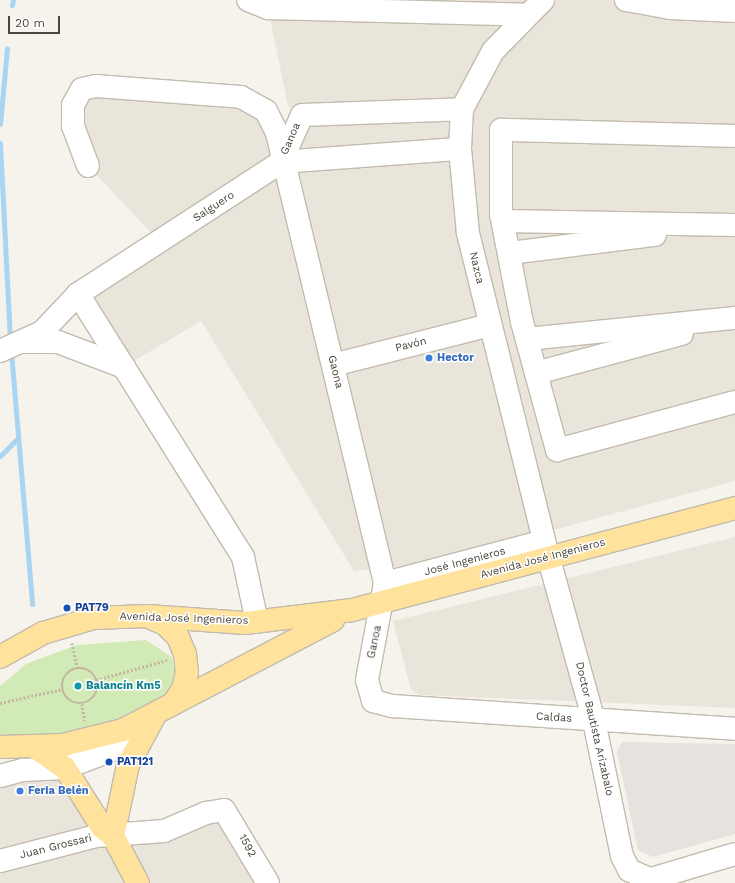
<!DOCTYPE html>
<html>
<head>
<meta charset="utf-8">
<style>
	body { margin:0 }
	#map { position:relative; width:735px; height:883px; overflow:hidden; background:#f6f3ec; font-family:"Work Sans",sans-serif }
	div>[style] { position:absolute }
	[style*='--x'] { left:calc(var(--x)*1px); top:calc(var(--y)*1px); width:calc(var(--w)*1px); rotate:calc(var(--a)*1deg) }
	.residential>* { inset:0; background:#eae5da }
	.industrial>* { inset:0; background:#e6e2dd }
	.green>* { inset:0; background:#d2eab5 }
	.stream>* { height:5px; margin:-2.5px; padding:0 2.5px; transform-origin:2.5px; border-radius:2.5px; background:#a9d4f2 }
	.path>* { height:2.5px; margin-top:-1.25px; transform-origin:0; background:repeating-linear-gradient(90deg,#c4b79f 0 2px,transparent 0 4px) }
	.path>.ring { margin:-1.25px; padding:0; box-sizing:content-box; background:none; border:2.5px solid #c4b79f; border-radius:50% }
	.roads { filter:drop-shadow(1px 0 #c2bbae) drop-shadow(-1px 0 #c2bbae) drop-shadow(0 1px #c2bbae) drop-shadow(0 -1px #c2bbae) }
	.minor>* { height:22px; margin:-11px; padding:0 11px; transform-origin:11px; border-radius:11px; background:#fff }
	.major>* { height:22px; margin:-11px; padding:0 11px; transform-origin:11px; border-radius:11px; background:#ffe39c }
	.dots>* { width:11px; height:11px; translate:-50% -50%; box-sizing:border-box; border:2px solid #fff; border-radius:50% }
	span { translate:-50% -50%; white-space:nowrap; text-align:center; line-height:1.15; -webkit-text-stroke:3px #fff; paint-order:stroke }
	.street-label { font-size:11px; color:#4b4439 }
	.shop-label { font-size:11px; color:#366cbe; font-weight:700 }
	.left { translate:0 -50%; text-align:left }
	.transit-label { font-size:11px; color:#164399; font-weight:700 }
	.culture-label { font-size:11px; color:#0d838f; font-weight:700 }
	.scale { position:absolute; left:8px; top:16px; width:52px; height:18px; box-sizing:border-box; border:2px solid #4b4439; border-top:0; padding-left:5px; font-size:12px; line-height:14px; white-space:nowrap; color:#4b4439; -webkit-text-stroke:3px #fff; paint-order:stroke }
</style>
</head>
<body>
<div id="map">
	<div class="residential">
		<div style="clip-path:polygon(248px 0,735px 0,735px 481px,431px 563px,354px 571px,201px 321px,124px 367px,78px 294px,160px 242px,88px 166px,73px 126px,82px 89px,241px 97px,277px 133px,302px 115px,288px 106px,268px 9px)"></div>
		<div style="clip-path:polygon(735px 537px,735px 708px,421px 695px,411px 690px,393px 621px)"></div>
		<div style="clip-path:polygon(52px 769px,113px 836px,224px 810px,268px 883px,0 883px,0 776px)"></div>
	</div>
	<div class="industrial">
		<div style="clip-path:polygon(622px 742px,735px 744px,735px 834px,653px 857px,638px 850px,617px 752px)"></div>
	</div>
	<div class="green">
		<div style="clip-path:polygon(146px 640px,172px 657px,176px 679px,172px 694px,154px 709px,54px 741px,0 737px,0 686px,26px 664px,77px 645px)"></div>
	</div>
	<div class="stream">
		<div style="--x:12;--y:5;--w:5;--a:-79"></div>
		<div style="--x:0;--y:124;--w:76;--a:-84.7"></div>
		<div style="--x:0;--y:143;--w:197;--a:87.1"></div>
		<div style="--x:11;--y:352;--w:253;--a:85.2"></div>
		<div style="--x:0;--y:456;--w:25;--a:-45"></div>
	</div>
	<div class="path">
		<div style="--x:72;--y:643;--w:26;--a:77"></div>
		<div class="ring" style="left:62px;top:668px;width:33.5px;height:33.5px"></div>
		<div style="--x:96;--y:680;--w:74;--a:-15.7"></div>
		<div style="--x:0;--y:703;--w:64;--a:-12.7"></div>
		<div style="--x:82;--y:704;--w:17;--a:80"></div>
	</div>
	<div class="roads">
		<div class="minor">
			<div style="--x:248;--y:0;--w:22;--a:22"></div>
			<div style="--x:268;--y:8;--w:260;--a:1.5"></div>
			<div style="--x:543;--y:0;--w:71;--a:134.4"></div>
			<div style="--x:493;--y:51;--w:66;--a:118.1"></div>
			<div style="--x:462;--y:109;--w:40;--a:92.9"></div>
			<div style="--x:460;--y:149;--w:84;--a:84.6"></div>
			<div style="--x:468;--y:233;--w:317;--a:76.1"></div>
			<div style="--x:544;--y:541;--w:187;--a:74.5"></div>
			<div style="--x:594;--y:721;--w:138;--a:78.3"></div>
			<div style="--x:622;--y:856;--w:16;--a:63"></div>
			<div style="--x:629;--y:870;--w:32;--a:24"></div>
			<div style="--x:626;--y:0;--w:45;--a:10.3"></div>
			<div style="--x:670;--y:8;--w:65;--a:2.6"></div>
			<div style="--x:735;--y:136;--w:234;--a:-178.5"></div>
			<div style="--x:501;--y:130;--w:84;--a:90"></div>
			<div style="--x:501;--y:214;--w:110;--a:79"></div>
			<div style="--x:522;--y:322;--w:133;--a:74.7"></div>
			<div style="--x:557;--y:450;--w:184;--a:-15.1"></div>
			<div style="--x:282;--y:160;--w:49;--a:-66"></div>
			<div style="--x:302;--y:115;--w:160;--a:-2.1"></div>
			<div style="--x:88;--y:166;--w:43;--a:-110.6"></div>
			<div style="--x:73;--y:126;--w:21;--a:-90"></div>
			<div style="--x:73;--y:105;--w:18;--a:-61"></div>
			<div style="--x:82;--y:89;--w:14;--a:-12"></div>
			<div style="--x:96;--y:86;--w:145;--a:4.3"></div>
			<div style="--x:241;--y:97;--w:29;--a:29"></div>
			<div style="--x:266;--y:111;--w:25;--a:63"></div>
			<div style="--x:277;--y:133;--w:463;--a:76.5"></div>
			<div style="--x:385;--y:583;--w:99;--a:100.5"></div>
			<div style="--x:367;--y:680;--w:22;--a:74"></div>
			<div style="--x:373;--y:701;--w:20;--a:15"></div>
			<div style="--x:392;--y:706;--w:344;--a:3.8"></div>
			<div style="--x:503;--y:221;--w:232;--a:1"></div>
			<div style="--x:510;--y:253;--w:146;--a:-7.1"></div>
			<div style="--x:78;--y:294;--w:310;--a:57.9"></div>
			<div style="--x:243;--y:557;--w:66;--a:77.8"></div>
			<div style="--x:527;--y:339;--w:209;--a:-5.8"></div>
			<div style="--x:22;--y:342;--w:36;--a:0"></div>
			<div style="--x:58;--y:342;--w:71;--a:20.7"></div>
			<div style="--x:0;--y:351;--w:46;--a:-24.3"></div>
			<div style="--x:42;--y:332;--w:52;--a:-46.5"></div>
			<div style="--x:78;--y:294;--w:242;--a:-33"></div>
			<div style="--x:281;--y:162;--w:179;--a:-4.2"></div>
			<div style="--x:333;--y:365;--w:162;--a:-14.3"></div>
			<div style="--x:536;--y:373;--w:151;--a:-15"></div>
			<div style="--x:385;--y:583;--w:164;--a:-14.8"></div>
			<div style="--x:0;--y:776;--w:24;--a:-15"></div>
			<div style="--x:23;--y:770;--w:42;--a:-2.7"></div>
			<div style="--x:65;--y:768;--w:81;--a:-20.9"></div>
			<div style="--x:0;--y:861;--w:99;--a:-14.6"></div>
			<div style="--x:96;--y:836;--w:68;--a:-4.2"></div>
			<div style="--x:164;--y:831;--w:46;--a:-23.2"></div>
			<div style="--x:206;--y:813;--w:18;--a:-9"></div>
			<div style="--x:224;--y:810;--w:85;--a:58.9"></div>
			<div style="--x:641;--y:882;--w:98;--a:-16.6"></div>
		</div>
		<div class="major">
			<div style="--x:151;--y:618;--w:15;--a:23"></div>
			<div style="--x:165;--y:624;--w:18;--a:45"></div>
			<div style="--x:178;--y:637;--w:18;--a:68"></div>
			<div style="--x:185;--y:654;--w:18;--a:84"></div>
			<div style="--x:187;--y:672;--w:17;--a:103"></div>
			<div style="--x:183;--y:689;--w:18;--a:124"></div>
			<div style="--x:0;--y:657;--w:49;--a:-29.2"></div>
			<div style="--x:43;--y:633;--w:53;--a:-16.4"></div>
			<div style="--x:94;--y:618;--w:54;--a:-2.1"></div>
			<div style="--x:148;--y:616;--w:97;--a:4.1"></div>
			<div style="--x:245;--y:623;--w:108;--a:-6.9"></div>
			<div style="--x:352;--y:610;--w:396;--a:-14.9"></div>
			<div style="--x:0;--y:747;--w:63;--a:-1.8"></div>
			<div style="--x:63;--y:745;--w:62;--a:-14"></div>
			<div style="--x:123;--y:730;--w:237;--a:-27.6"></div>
			<div style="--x:36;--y:748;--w:35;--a:35"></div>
			<div style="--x:65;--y:768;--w:70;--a:57.9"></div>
			<div style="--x:102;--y:827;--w:14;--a:39"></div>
			<div style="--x:113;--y:836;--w:53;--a:62"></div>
			<div style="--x:113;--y:836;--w:73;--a:-78.1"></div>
			<div style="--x:128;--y:765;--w:57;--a:-61.6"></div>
		</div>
	</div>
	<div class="dots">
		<div style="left:429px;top:358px;background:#3f7fe0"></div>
		<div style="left:67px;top:608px;background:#1a4fb4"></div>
		<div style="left:78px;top:686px;background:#0f9aa8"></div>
		<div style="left:109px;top:762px;background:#1a4fb4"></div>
		<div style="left:20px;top:791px;background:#3f7fe0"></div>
	</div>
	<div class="street-label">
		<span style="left:291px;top:139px;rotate:-67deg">Ganoa</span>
		<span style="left:214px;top:207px;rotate:-33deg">Salguero</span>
		<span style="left:476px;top:268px;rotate:77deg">Nazca</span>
		<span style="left:411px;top:345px;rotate:-14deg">Pavón</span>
		<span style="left:335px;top:372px;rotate:76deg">Gaona</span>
		<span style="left:543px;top:559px;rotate:-15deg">Avenida José Ingenieros</span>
		<span style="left:465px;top:562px;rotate:-15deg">José Ingenieros</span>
		<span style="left:184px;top:619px;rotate:2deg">Avenida José Ingenieros</span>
		<span style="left:375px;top:642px;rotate:-78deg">Ganoa</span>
		<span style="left:554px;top:718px;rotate:4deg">Caldas</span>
		<span style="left:594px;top:729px;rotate:77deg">Doctor Bautista Arizabalo</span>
		<span style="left:247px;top:846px;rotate:61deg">1592</span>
		<span style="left:56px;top:847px;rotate:-14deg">Juan Grossari</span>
	</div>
	<div class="shop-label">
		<span class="left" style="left:437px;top:358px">Hector</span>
		<span class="left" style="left:28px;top:791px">Feria Belén</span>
	</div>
	<div class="transit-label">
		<span class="left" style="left:75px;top:608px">PAT79</span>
		<span class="left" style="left:117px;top:762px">PAT121</span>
	</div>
	<div class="culture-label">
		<span class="left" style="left:86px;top:686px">Balancín Km5</span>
	</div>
	<div class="scale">20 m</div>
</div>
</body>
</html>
